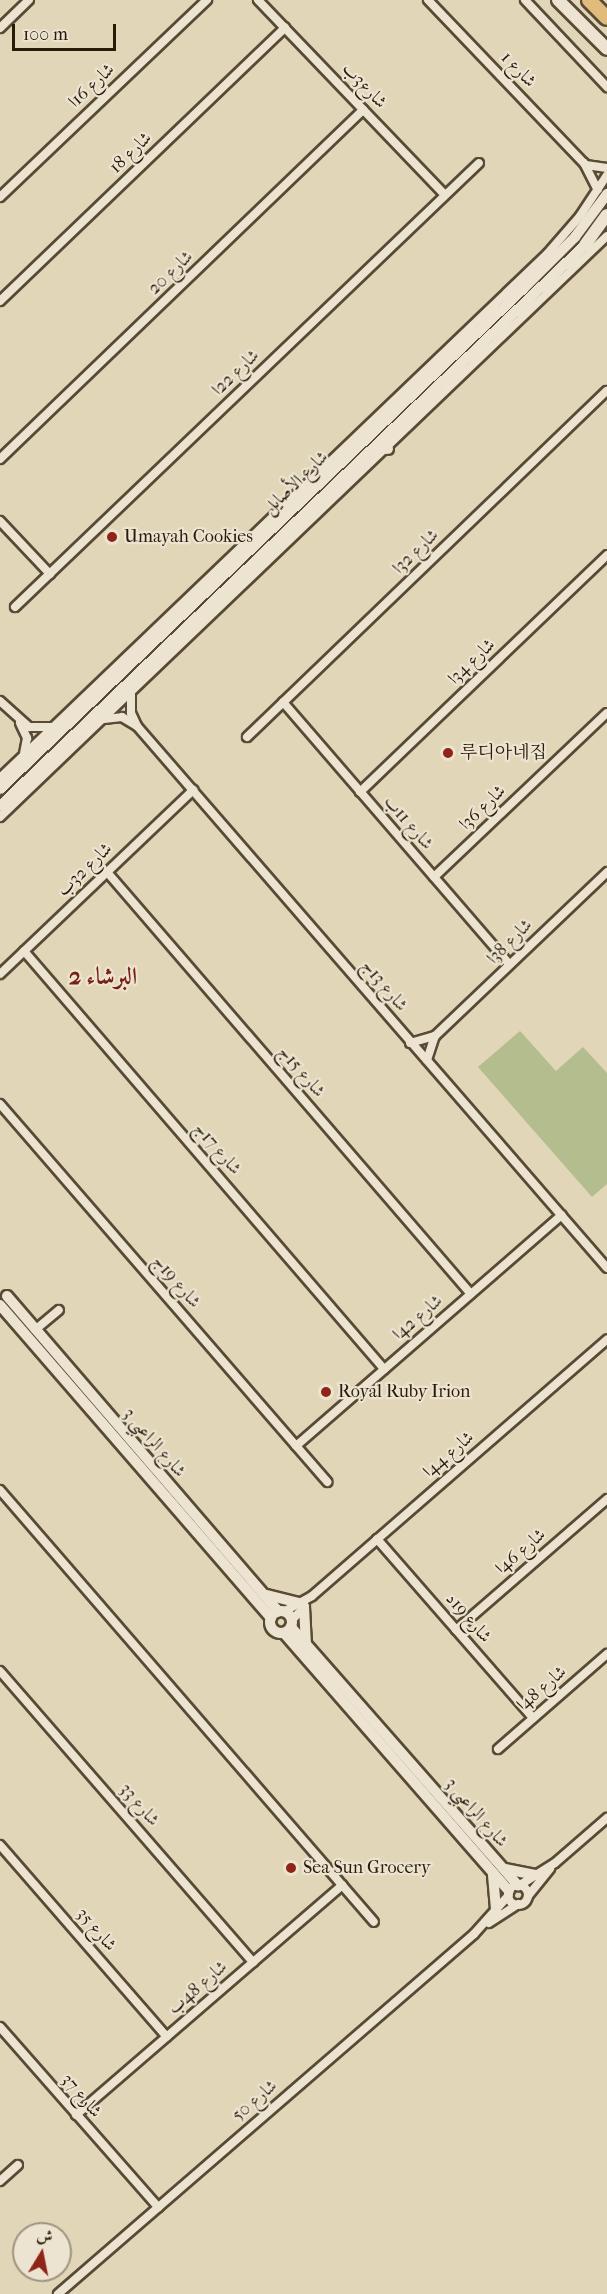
<!DOCTYPE html>
<html>
<head>
<meta charset="utf-8">
<style>
	body { margin:0 }
	#map { position:relative; width:607px; height:2294px; overflow:hidden; background:#e1d6b8; font-family:"IM FELL French Canon",Amiri,"Noto Serif KR",serif }
	div>[style] { position:absolute }
	[style*='--x'] { left:calc(var(--x)*1px); top:calc(var(--y)*1px); width:calc(var(--w)*1px); rotate:calc(var(--a)*1deg) }
	.green>* { inset:0; background:#b4bd8e }
	.roads { filter:drop-shadow(2px 0 #584a35) drop-shadow(-2px 0 #584a35) drop-shadow(0 2px #584a35) drop-shadow(0 -2px #584a35) }
	.minor>* { height:8px; margin:-4px; padding:0 4px; transform-origin:4px; border-radius:4px; background:#ece4d1 }
	.minor>.ring { margin:-4px; padding:0; box-sizing:content-box; background:none; border:8px solid #ece4d1; border-radius:50% }
	.tertiary>* { height:10px; margin:-5px; padding:0 5px; transform-origin:5px; border-radius:5px; background:#ece4d1 }
	.tertiary>.ring { margin:-5px; padding:0; box-sizing:content-box; background:none; border:10px solid #ece4d1; border-radius:50% }
	.secondary>* { height:12px; margin:-6px; padding:0 6px; transform-origin:6px; border-radius:6px; background:#ece4d1 }
	.primary>* { height:14px; margin:-7px; padding:0 7px; transform-origin:7px; border-radius:7px; background:#e0bb7c }
	.dots>* { width:16px; height:16px; translate:-50% -50%; box-sizing:border-box; border:3px solid #ece4d1; border-radius:50% }
	span { translate:-50% -50%; white-space:nowrap; text-align:center; line-height:1.15; -webkit-text-stroke:4.5px #ece4d1; paint-order:stroke }
	.street-label { font-size:18px; color:#2a1b09 }
	.poi-label { font-size:18px; color:#2a1b09 }
	.left { translate:0 -50%; text-align:left }
	.district-label { font-size:24px; color:#7a1f14; font-weight:700 }
	.north { position:absolute; left:12px; top:2222px; width:60px; height:60px; box-sizing:border-box; background:#ece4d1; border:2px solid #9e9481; border-radius:50%; rotate:10deg; font-size:16px; font-weight:700; line-height:24px; text-align:center; color:#2a1b09 }
	.north::after { content:''; display:block; margin:auto; width:21px; height:27px; background:#8f2418; clip-path:polygon(50% 0,100% 100%,50% 72%,0 100%) }
	.scale { position:absolute; left:12px; top:24px; width:104px; height:27px; box-sizing:border-box; border:3px solid #2a1b09; border-top:0; padding-left:8px; font-size:18px; line-height:21px; white-space:nowrap; color:#2a1b09; -webkit-text-stroke:4px #ece4d1; paint-order:stroke }
</style>
</head>
<body>
<div id="map">
	<div class="green">
		<div style="clip-path:polygon(520px 1031px,556px 1071px,583px 1047px,607px 1073px,607px 1184px,592px 1197px,478px 1067px)"></div>
	</div>
	<div class="roads">
		<div class="minor">
			<div style="--x:258;--y:0;--w:270;--a:46.2"></div>
			<div style="--x:428;--y:0;--w:226;--a:46.3"></div>
			<div style="--x:584;--y:163;--w:30;--a:63"></div>
			<div style="--x:525;--y:0;--w:120;--a:46.7"></div>
			<div style="--x:0;--y:28;--w:40;--a:-44"></div>
			<div style="--x:586;--y:165;--w:21;--a:8"></div>
			<div style="--x:0;--y:197;--w:286;--a:-43.6"></div>
			<div style="--x:0;--y:301;--w:395;--a:-43.8"></div>
			<div style="--x:0;--y:459;--w:504;--a:-43.87"></div>
			<div style="--x:0;--y:521;--w:73;--a:46.7"></div>
			<div style="--x:15;--y:607;--w:642;--a:-43.74"></div>
			<div style="--x:131;--y:692;--w:21;--a:90"></div>
			<div style="--x:131;--y:713;--w:14;--a:65"></div>
			<div style="--x:137;--y:726;--w:717;--a:49.07"></div>
			<div style="--x:0;--y:701;--w:39;--a:42"></div>
			<div style="--x:29;--y:727;--w:23;--a:0"></div>
			<div style="--x:283;--y:702;--w:346;--a:49.2"></div>
			<div style="--x:104;--y:719;--w:18;--a:-6"></div>
			<div style="--x:122;--y:717;--w:17;--a:31"></div>
			<div style="--x:20;--y:723;--w:17;--a:65"></div>
			<div style="--x:27;--y:738;--w:15;--a:101"></div>
			<div style="--x:247;--y:737;--w:499;--a:-43.9"></div>
			<div style="--x:0;--y:778;--w:757;--a:-43.77"></div>
			<div style="--x:547;--y:254;--w:50;--a:-49"></div>
			<div style="--x:580;--y:216;--w:49;--a:-56.6"></div>
			<div style="--x:360;--y:792;--w:342;--a:-43.8"></div>
			<div style="--x:0;--y:817;--w:840;--a:-43.75"></div>
			<div style="--x:107;--y:872;--w:557;--a:49.22"></div>
			<div style="--x:434;--y:877;--w:238;--a:-43.5"></div>
			<div style="--x:24;--y:951;--w:552;--a:49.26"></div>
			<div style="--x:0;--y:974;--w:267;--a:-43.6"></div>
			<div style="--x:410;--y:1043;--w:26;--a:-16"></div>
			<div style="--x:435;--y:1036;--w:238;--a:-43.6"></div>
			<div style="--x:427;--y:1060;--w:25;--a:-72"></div>
			<div style="--x:0;--y:1104;--w:500;--a:49.1"></div>
			<div style="--x:35;--y:1330;--w:31;--a:-40"></div>
			<div style="--x:296;--y:1446;--w:352;--a:-41"></div>
			<div style="--x:0;--y:1490;--w:571;--a:49.12"></div>
			<div style="--x:377;--y:1539;--w:237;--a:48.9"></div>
			<div style="--x:285;--y:1611;--w:31;--a:-29"></div>
			<div style="--x:312;--y:1596;--w:391;--a:-41"></div>
			<div style="--x:292;--y:1620;--w:19;--a:-47"></div>
			<div style="--x:456;--y:1630;--w:200;--a:-40.9"></div>
			<div style="--x:0;--y:1671;--w:386;--a:49"></div>
			<div style="--x:498;--y:1749;--w:145;--a:-41.1"></div>
			<div style="--x:0;--y:1845;--w:254;--a:49"></div>
			<div style="--x:520;--y:1885;--w:41;--a:-32.2"></div>
			<div style="--x:555;--y:1863;--w:69;--a:-40.9"></div>
			<div class="ring" style="left:508px;top:1885px;width:12px;height:12px"></div>
			<div style="--x:528;--y:1896;--w:35;--a:-51"></div>
			<div style="--x:489;--y:1923;--w:35;--a:-33"></div>
			<div style="--x:0;--y:2027;--w:240;--a:48.7"></div>
			<div style="--x:76;--y:2115;--w:352;--a:-40.8"></div>
			<div style="--x:0;--y:2181;--w:24;--a:-42"></div>
			<div style="--x:58;--y:2294;--w:550;--a:-40.87"></div>
			<div style="--x:474;--y:1934;--w:52;--a:-48.1"></div>
		</div>
		<div class="tertiary">
			<div style="--x:372;--y:450;--w:16;--a:-4"></div>
			<div style="--x:0;--y:789;--w:724;--a:-43.71"></div>
			<div style="--x:523;--y:289;--w:74;--a:-45"></div>
			<div style="--x:575;--y:237;--w:54;--a:-53.3"></div>
			<div style="--x:0;--y:806;--w:816;--a:-43.81"></div>
			<div style="--x:7;--y:1296;--w:416;--a:49.3"></div>
			<div style="--x:0;--y:1305;--w:414;--a:49.1"></div>
			<div style="--x:267;--y:1595;--w:32;--a:14"></div>
			<div style="--x:304;--y:1607;--w:36;--a:87"></div>
			<div class="ring" style="left:270px;top:1611px;width:12px;height:12px"></div>
			<div style="--x:291;--y:1627;--w:344;--a:48.7"></div>
			<div style="--x:284;--y:1633;--w:342;--a:48.9"></div>
			<div style="--x:505;--y:1869;--w:32;--a:11"></div>
			<div style="--x:493;--y:1875;--w:36;--a:85"></div>
		</div>
		<div class="secondary">
			<div style="--x:558;--y:0;--w:69;--a:45"></div>
			<div style="--x:585;--y:245;--w:37;--a:-54"></div>
		</div>
		<div class="primary">
			<div style="--x:589;--y:0;--w:25;--a:45"></div>
		</div>
	</div>
	<div class="dots">
		<div style="left:112px;top:537px;background:#8f2418"></div>
		<div style="left:448px;top:753px;background:#8f2418"></div>
		<div style="left:326px;top:1392px;background:#8f2418"></div>
		<div style="left:291px;top:1868px;background:#8f2418"></div>
	</div>
	<div class="street-label">
		<span style="left:518px;top:70px;rotate:46deg">شارع 1</span>
		<span style="left:92px;top:86px;rotate:-43deg">شارع 16ا</span>
		<span style="left:364px;top:86px;rotate:46deg">شارع3ب</span>
		<span style="left:131px;top:153px;rotate:-44deg">شارع 18</span>
		<span style="left:171px;top:273px;rotate:-44deg">شارع 20</span>
		<span style="left:236px;top:373px;rotate:-44deg">شارع 22ا</span>
		<span style="left:296px;top:483px;rotate:-44deg">شارع الأصايل</span>
		<span style="left:416px;top:552px;rotate:-44deg">شارع 32ا</span>
		<span style="left:472px;top:662px;rotate:-44deg">شارع 34ا</span>
		<span style="left:483px;top:808px;rotate:-44deg">شارع 36ا</span>
		<span style="left:408px;top:823px;rotate:49deg">شارع 11ب</span>
		<span style="left:85px;top:870px;rotate:-44deg">شارع 32ب</span>
		<span style="left:510px;top:942px;rotate:-45deg">شارع 38ا</span>
		<span style="left:384px;top:986px;rotate:50deg">شارع 13ج</span>
		<span style="left:301px;top:1072px;rotate:49deg">شارع 15ج</span>
		<span style="left:217px;top:1149px;rotate:49deg">شارع 17ج</span>
		<span style="left:176px;top:1282px;rotate:49deg">شارع 19ج</span>
		<span style="left:418px;top:1318px;rotate:-41deg">شارع 42ا</span>
		<span style="left:154px;top:1443px;rotate:49deg">شارع الراعبي 3</span>
		<span style="left:449px;top:1455px;rotate:-41deg">شارع 44ا</span>
		<span style="left:521px;top:1552px;rotate:-41deg">شارع 46ا</span>
		<span style="left:468px;top:1618px;rotate:49deg">شارع 19د</span>
		<span style="left:542px;top:1689px;rotate:-41deg">شارع 48ا</span>
		<span style="left:139px;top:1805px;rotate:49deg">شارع 33</span>
		<span style="left:476px;top:1813px;rotate:49deg">شارع الراعبي 3</span>
		<span style="left:96px;top:1930px;rotate:49deg">شارع 35</span>
		<span style="left:198px;top:1988px;rotate:-41deg">شارع 48ب</span>
		<span style="left:81px;top:2096px;rotate:49deg">شارع 37</span>
		<span style="left:255px;top:2101px;rotate:-41deg">شارع 50</span>
	</div>
	<div class="poi-label">
		<span class="left" style="left:124px;top:537px">Umayah Cookies</span>
		<span class="left" style="left:460px;top:753px">루디아네집</span>
		<span class="left" style="left:338px;top:1392px">Royal Ruby Irion</span>
		<span class="left" style="left:303px;top:1868px">Sea Sun Grocery</span>
	</div>
	<div class="district-label">
		<span style="left:103px;top:977px">البرشاء 2</span>
	</div>
	<div class="north">ش</div>
	<div class="scale">100 m</div>
</div>
</body>
</html>
